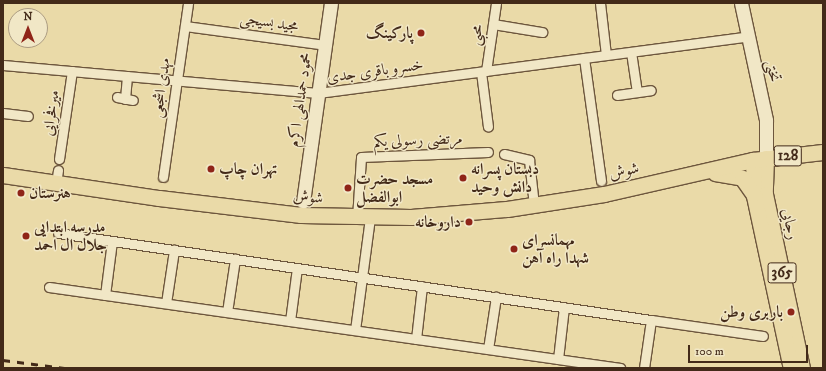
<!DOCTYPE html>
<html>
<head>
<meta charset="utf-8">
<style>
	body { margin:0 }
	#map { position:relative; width:826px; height:371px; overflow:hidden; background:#eadaa8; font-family:"IM FELL DW Pica",Amiri,serif }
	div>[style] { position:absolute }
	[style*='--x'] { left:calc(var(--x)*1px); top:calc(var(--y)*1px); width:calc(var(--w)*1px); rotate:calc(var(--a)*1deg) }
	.roads { filter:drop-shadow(1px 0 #6d563d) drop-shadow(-1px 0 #6d563d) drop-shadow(0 1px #6d563d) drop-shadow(0 -1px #6d563d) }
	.street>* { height:9px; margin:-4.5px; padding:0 4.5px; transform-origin:4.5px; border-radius:4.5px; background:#f1e7c6 }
	.secondary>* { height:13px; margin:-6.5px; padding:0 6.5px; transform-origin:6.5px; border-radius:6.5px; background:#f1e7c6 }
	.primary>* { height:15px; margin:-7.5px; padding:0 7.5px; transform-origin:7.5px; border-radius:7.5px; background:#eadaa8 }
	.rail>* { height:2.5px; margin-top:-1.25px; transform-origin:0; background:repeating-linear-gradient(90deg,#432a19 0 7px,transparent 0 14px) }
	.dots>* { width:11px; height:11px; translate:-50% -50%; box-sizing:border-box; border:2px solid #f1e7c6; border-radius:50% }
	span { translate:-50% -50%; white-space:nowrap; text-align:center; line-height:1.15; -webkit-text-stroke:3px #f1e7c6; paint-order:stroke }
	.shield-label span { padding:1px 3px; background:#f1e7c6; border:1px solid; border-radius:3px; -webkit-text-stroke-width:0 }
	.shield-label { font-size:15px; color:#432a19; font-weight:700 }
	.street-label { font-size:16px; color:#432a19 }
	.poi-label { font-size:16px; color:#432a19; font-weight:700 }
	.right { translate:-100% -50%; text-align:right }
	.left { translate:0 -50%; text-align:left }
	.frame { position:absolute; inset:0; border:4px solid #432a19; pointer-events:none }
	.north { position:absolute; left:8px; top:8px; width:40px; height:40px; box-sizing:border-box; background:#f1e7c6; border:1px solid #ab9b81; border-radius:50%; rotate:0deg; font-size:11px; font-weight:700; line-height:16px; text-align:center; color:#432a19 }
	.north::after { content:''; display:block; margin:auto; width:14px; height:18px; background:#8f2418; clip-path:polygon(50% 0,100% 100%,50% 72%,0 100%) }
	.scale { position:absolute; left:688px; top:345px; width:120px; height:18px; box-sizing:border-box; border:2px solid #432a19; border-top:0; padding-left:5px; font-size:12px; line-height:14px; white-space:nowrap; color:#432a19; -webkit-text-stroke:3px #f1e7c6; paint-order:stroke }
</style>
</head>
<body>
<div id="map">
	<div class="roads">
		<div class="street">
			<div style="--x:600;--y:3;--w:52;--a:83.4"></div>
			<div style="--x:493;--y:24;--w:50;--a:9.3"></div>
			<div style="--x:185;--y:26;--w:141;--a:7.7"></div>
			<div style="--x:631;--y:52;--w:40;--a:81.5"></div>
			<div style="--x:584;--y:58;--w:124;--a:82.1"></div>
			<div style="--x:3;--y:65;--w:316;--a:5.1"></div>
			<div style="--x:318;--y:93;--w:435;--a:-7.5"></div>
			<div style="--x:486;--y:71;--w:69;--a:-81.6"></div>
			<div style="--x:481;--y:72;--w:55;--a:82.7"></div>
			<div style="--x:617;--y:95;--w:34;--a:-8"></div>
			<div style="--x:117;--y:97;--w:16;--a:11"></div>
			<div style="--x:125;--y:99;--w:23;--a:-85"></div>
			<div style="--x:3;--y:113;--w:25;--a:7"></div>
			<div style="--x:504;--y:154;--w:26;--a:13"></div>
			<div style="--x:529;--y:160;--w:45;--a:83.7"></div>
			<div style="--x:59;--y:159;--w:89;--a:-81.6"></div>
			<div style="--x:163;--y:177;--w:176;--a:-81.8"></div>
			<div style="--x:56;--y:183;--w:13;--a:-81"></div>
			<div style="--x:357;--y:218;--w:61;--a:-86.2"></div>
			<div style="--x:361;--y:157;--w:127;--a:-2.3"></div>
			<div style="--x:58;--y:233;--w:599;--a:8.35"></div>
			<div style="--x:651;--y:320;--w:49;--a:98.3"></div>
			<div style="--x:49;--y:287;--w:577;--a:8.07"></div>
			<div style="--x:105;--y:295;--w:54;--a:-82.6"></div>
			<div style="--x:166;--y:303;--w:54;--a:-81.4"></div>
			<div style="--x:227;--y:312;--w:54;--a:-81.4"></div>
			<div style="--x:651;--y:320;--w:113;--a:8.1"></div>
			<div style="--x:290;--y:321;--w:53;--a:-82.5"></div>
			<div style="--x:355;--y:330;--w:113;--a:-82.4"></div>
			<div style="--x:416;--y:339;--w:53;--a:-83.5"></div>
			<div style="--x:488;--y:349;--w:53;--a:-81.3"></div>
			<div style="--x:558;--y:359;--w:52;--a:-83.4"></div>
		</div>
		<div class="secondary">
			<div style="--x:741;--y:3;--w:120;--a:77.9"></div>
			<div style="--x:766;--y:120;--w:38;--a:90"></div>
			<div style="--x:303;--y:202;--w:201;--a:-82"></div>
		</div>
		<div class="primary">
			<div style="--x:766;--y:158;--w:36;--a:92"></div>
			<div style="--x:765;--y:194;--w:178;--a:78"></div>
			<div style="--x:753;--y:160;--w:36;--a:88"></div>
			<div style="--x:754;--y:196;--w:176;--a:77.9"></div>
			<div style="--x:715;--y:173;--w:27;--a:10"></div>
			<div style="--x:742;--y:178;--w:19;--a:55"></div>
			<div style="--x:3;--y:175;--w:158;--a:8.4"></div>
			<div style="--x:159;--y:198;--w:143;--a:6.8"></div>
			<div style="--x:301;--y:215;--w:110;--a:1"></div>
			<div style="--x:411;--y:217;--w:96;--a:-4.8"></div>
			<div style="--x:507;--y:209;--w:98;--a:-8.8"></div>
			<div style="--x:604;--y:194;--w:153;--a:-12.9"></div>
			<div style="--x:753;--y:160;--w:70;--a:-6.5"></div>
		</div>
	</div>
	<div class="rail">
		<div style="--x:3;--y:360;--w:62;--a:7.5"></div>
	</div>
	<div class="dots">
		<div style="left:421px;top:33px;background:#8f2418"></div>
		<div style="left:211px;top:169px;background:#8f2418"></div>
		<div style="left:463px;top:178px;background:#8f2418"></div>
		<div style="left:348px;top:188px;background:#8f2418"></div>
		<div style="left:21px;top:193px;background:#8f2418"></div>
		<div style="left:469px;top:222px;background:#8f2418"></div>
		<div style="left:26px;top:236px;background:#8f2418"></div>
		<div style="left:514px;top:249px;background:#8f2418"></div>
		<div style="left:791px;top:312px;background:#8f2418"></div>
	</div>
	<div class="shield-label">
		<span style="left:788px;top:156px">128</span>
		<span style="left:782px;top:273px">365</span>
	</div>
	<div class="street-label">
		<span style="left:269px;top:22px;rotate:8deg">مجید بسیجی</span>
		<span style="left:476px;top:35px;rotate:-81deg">محبی</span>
		<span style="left:375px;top:71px;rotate:-8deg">خسرو باقری جدی</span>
		<span style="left:773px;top:71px;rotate:78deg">تختی</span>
		<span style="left:161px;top:88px;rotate:-82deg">مهدی اشجعی</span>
		<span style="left:300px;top:100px;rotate:-82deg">محمود حمدالهی اکرم</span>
		<span style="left:51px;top:113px;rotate:-82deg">میرفخرایی</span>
		<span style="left:418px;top:140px;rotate:-2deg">مرتضی رسولی یکم</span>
		<span style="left:624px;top:171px;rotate:-13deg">شوش</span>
		<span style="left:308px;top:197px;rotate:5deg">شوش</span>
		<span style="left:790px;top:224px;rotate:78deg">رجایی</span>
	</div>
	<div class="poi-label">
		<span class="right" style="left:413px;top:33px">پارکینگ</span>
		<span class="left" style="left:219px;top:169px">تهران چاپ</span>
		<span class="left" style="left:471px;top:178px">دبستان پسرانه<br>دانش وحید</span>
		<span class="left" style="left:356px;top:188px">مسجد حضرت<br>ابوالفضل</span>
		<span class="left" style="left:29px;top:193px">هنرستان</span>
		<span class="right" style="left:461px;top:222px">داروخانه</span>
		<span class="left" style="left:34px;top:236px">مدرسه ابتدایی<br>جلال ال احمد</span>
		<span class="left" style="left:522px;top:249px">مهمانسرای<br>شهدا راه آهن</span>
		<span class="right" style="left:783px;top:312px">باربری وطن</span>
	</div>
	<div class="frame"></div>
	<div class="north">N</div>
	<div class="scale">100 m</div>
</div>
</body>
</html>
